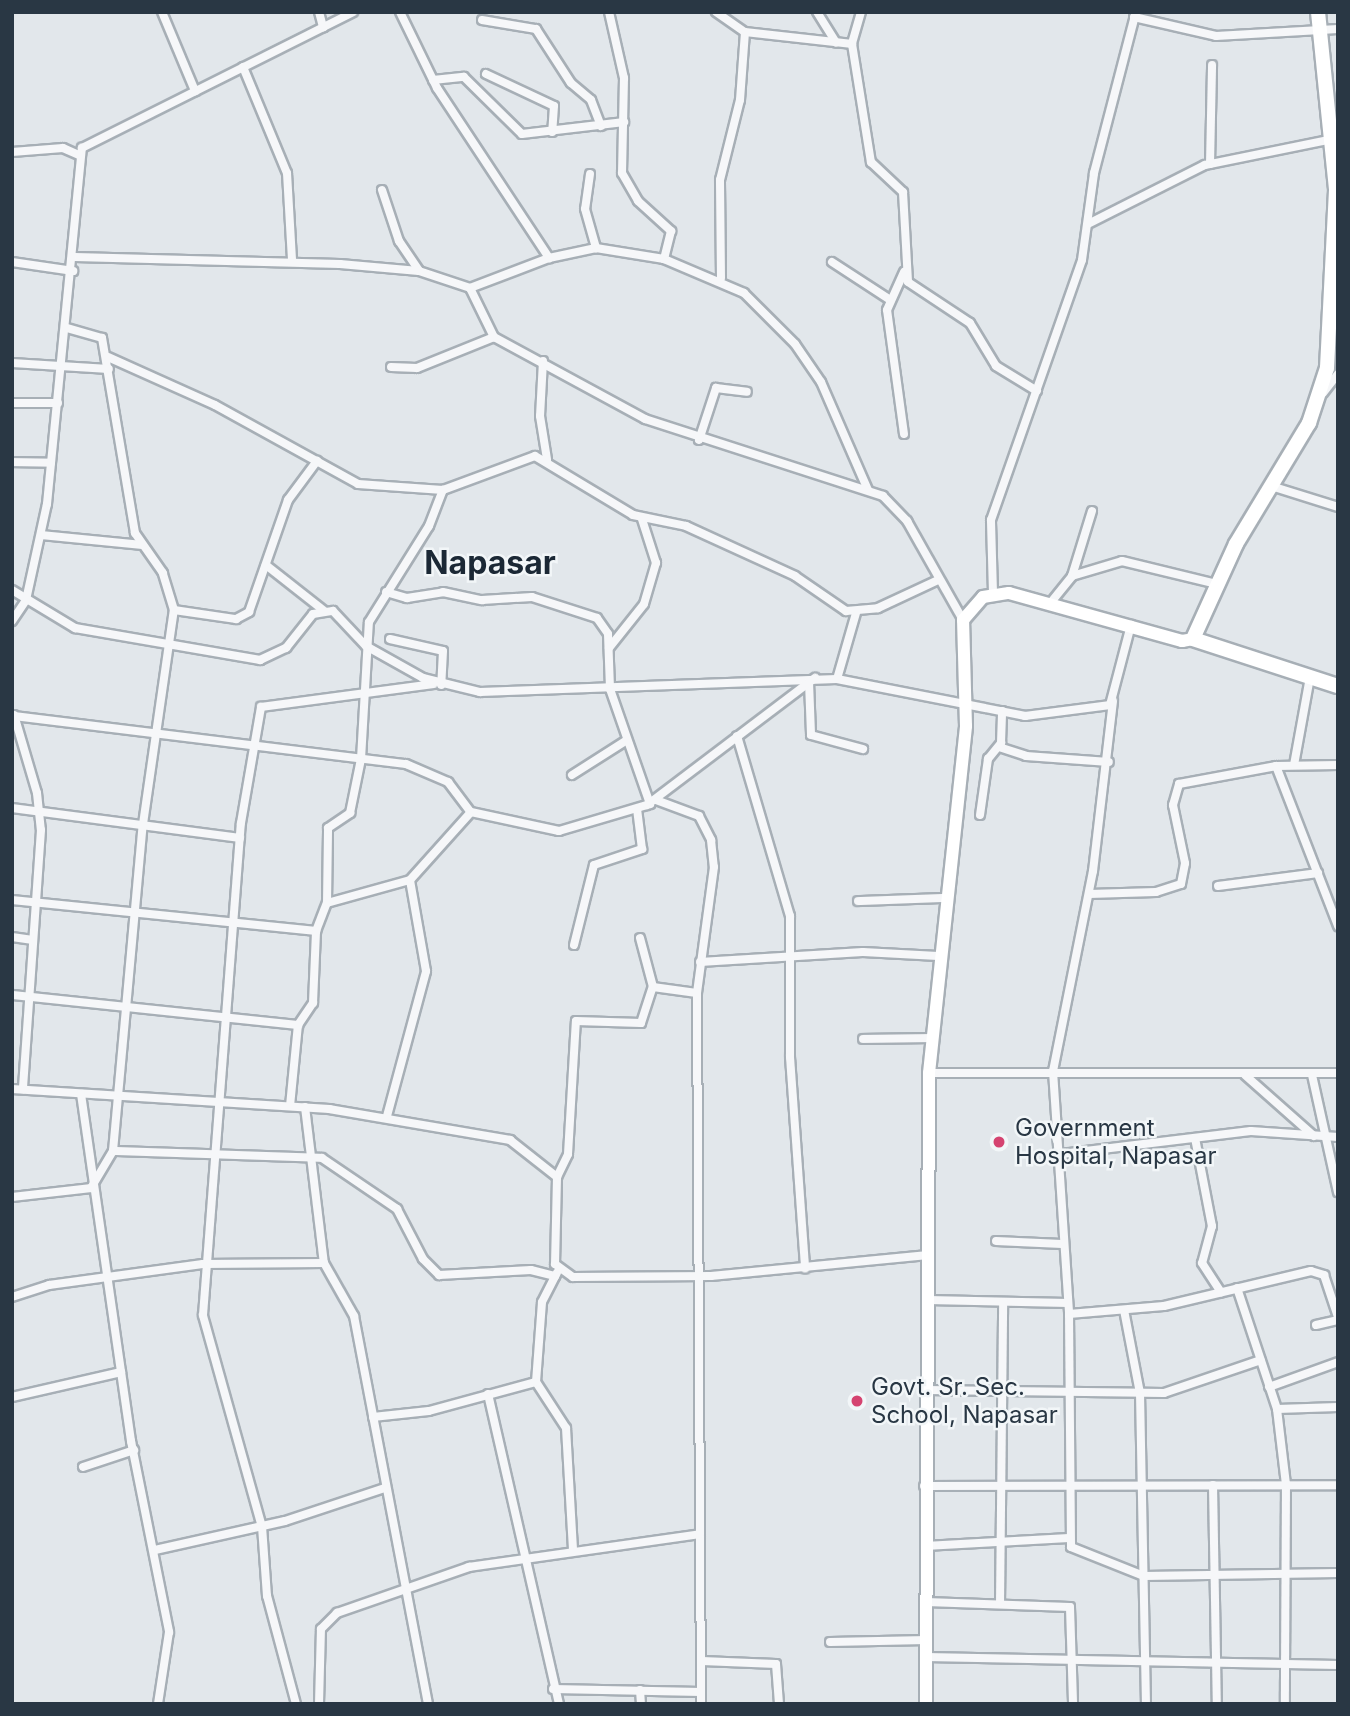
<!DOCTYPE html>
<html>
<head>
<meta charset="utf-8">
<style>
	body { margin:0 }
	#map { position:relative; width:1350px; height:1716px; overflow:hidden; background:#e2e7eb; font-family:Inter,sans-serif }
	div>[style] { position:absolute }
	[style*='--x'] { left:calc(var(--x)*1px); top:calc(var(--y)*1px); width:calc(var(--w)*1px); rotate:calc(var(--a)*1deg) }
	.roads { filter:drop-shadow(2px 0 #a7afb6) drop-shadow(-2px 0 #a7afb6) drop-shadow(0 2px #a7afb6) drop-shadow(0 -2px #a7afb6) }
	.minor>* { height:8px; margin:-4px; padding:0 4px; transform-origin:4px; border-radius:4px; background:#f6f7f9 }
	.secondary>* { height:12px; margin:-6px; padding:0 6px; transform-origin:6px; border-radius:6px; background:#fff }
	.primary>* { height:14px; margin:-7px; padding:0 7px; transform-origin:7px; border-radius:7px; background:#fff }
	.dots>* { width:19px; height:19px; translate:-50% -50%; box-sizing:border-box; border:4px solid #f2f6f8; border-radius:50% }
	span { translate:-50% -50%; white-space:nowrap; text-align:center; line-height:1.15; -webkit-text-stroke:5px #f2f6f8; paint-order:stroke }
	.poi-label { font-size:24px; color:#293744 }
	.left { translate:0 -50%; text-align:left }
	.district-label { font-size:32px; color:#1b2835; font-weight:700 }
	.frame { position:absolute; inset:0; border:14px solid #293744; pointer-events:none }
</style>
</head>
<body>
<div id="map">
	<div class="roads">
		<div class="minor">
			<div style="--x:162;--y:12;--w:86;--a:67.3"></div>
			<div style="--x:319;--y:12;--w:16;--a:75"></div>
			<div style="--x:400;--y:12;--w:85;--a:64"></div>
			<div style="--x:437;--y:88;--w:204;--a:56.6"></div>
			<div style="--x:609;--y:12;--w:68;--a:77.2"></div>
			<div style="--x:624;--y:78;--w:95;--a:91.2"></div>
			<div style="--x:622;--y:173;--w:32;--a:60"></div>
			<div style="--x:638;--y:201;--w:45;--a:42.3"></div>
			<div style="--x:671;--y:231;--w:29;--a:104"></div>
			<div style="--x:716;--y:12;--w:35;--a:35"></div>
			<div style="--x:745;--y:32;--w:108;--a:6.4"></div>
			<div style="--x:817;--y:12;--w:36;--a:58"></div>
			<div style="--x:861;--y:12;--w:33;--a:106"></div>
			<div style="--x:852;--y:44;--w:120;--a:80.9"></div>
			<div style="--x:871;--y:162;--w:44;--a:43.2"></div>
			<div style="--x:903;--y:192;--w:90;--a:86.8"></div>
			<div style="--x:908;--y:282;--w:74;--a:33.5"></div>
			<div style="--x:970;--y:323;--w:50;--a:58.8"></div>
			<div style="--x:996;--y:366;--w:48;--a:31.4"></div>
			<div style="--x:1134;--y:17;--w:84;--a:13"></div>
			<div style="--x:1216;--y:36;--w:122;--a:-3.3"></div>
			<div style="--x:482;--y:20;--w:55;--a:9.5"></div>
			<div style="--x:536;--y:29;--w:64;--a:57.1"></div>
			<div style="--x:571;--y:83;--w:26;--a:40"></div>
			<div style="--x:591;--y:100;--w:28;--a:69"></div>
			<div style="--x:243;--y:67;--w:115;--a:67.5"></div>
			<div style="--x:287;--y:173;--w:88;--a:86.7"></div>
			<div style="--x:486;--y:74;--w:75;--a:25.2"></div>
			<div style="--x:554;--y:106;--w:26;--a:94"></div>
			<div style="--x:433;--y:80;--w:31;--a:-6"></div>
			<div style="--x:464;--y:77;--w:81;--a:44.5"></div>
			<div style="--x:522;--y:134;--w:103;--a:-6.7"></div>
			<div style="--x:12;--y:152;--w:51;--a:-4.5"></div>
			<div style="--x:63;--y:148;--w:17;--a:24"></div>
			<div style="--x:1210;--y:164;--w:99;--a:-88.8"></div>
			<div style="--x:590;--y:174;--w:35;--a:98"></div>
			<div style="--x:585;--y:209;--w:41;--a:74.2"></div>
			<div style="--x:382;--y:190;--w:54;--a:71.6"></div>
			<div style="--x:399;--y:241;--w:36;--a:56"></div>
			<div style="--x:1088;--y:224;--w:131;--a:-26.8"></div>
			<div style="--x:1205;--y:165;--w:131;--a:-11.5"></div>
			<div style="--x:75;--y:257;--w:265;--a:1.5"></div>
			<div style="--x:340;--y:264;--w:79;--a:5.1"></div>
			<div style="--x:419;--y:271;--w:54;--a:18.4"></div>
			<div style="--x:470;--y:288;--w:85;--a:-20.8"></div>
			<div style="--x:549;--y:258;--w:48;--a:-12"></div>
			<div style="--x:596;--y:248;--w:69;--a:9.2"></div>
			<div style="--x:664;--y:259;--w:87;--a:23"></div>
			<div style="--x:744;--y:293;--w:72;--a:45"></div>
			<div style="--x:795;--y:344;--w:46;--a:55.6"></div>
			<div style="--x:821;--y:382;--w:118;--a:66.5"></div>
			<div style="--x:12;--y:262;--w:62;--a:8.4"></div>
			<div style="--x:832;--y:262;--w:68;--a:33"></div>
			<div style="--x:721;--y:278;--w:98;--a:-90.6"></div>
			<div style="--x:720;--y:180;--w:82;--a:-76"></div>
			<div style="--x:740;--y:100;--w:68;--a:-85.8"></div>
			<div style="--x:470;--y:288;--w:55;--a:63.9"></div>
			<div style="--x:494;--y:337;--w:172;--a:28.5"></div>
			<div style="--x:645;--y:419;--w:250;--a:17.9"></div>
			<div style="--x:883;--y:496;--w:35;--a:46"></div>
			<div style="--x:907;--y:521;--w:114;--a:60.5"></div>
			<div style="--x:108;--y:357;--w:117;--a:24.2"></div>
			<div style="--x:215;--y:405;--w:163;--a:28.9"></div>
			<div style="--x:358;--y:484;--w:85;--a:4"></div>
			<div style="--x:443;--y:490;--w:98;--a:-20.3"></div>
			<div style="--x:535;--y:456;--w:114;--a:31"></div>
			<div style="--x:633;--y:515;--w:54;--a:11.7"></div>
			<div style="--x:686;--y:526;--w:120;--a:24.6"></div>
			<div style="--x:795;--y:576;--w:62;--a:34.5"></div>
			<div style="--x:846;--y:611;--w:32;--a:-5"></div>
			<div style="--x:878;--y:608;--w:66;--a:-25"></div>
			<div style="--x:543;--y:361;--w:55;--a:93.1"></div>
			<div style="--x:540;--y:416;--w:44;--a:80.8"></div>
			<div style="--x:12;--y:363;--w:97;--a:3.5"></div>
			<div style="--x:391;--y:367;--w:26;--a:2"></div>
			<div style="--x:417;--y:368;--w:83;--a:-21.9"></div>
			<div style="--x:1323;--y:393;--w:24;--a:-52"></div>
			<div style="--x:12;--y:403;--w:46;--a:0"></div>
			<div style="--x:904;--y:434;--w:125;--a:-97.8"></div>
			<div style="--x:887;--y:310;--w:42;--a:-65.9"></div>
			<div style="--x:699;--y:440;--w:55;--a:-71.9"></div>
			<div style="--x:716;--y:388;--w:31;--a:7"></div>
			<div style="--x:12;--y:462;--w:39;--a:1"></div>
			<div style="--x:1271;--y:486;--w:70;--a:17.4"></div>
			<div style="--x:41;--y:535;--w:102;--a:5.6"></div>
			<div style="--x:266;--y:565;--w:73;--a:38.3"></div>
			<div style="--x:1072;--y:576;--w:68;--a:-72.9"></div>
			<div style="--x:12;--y:590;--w:74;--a:31.1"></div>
			<div style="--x:75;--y:628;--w:188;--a:9.8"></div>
			<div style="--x:260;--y:660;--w:29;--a:-25"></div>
			<div style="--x:286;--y:648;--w:43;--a:-51.5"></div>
			<div style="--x:313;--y:614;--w:20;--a:-9"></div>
			<div style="--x:333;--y:611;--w:48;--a:46.7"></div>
			<div style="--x:366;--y:646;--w:65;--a:29.3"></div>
			<div style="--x:423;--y:678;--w:59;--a:13.8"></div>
			<div style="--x:480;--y:692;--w:357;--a:-2.1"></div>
			<div style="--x:837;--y:679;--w:192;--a:11.1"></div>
			<div style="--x:1025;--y:716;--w:86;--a:-7.4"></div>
			<div style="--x:1110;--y:705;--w:83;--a:-75.3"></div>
			<div style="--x:386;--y:592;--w:22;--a:16"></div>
			<div style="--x:407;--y:598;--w:36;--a:-9"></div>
			<div style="--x:443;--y:592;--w:40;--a:12"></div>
			<div style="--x:482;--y:600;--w:50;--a:-3.4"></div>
			<div style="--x:532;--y:597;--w:68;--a:17.9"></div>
			<div style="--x:597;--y:618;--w:19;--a:55"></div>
			<div style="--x:608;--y:634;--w:55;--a:87.9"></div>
			<div style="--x:610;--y:689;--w:122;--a:70.8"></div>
			<div style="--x:993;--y:593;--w:73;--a:-91.6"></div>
			<div style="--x:991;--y:520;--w:275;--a:-70.7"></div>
			<div style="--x:1082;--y:260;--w:88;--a:-82.1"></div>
			<div style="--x:1094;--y:173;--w:166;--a:-75.4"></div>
			<div style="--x:1052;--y:601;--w:32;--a:-51"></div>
			<div style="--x:1072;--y:576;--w:52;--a:-16.7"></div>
			<div style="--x:1122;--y:561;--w:98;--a:13.6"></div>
			<div style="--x:174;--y:610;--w:63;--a:8.3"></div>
			<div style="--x:236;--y:619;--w:15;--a:-28"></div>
			<div style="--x:249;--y:612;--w:119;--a:-70.8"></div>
			<div style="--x:288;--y:500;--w:49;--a:-53.4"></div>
			<div style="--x:12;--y:621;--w:25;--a:-56"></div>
			<div style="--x:26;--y:600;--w:98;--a:-77.7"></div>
			<div style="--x:47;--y:504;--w:358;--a:-84.4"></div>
			<div style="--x:82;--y:148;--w:303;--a:-26.6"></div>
			<div style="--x:390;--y:639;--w:54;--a:12.8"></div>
			<div style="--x:443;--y:651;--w:34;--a:93"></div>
			<div style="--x:609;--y:648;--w:56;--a:-51.5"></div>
			<div style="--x:644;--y:604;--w:43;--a:-73.7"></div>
			<div style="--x:656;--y:563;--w:46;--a:-107.7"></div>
			<div style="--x:837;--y:679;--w:69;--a:-73.9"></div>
			<div style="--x:809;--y:682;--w:53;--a:87.8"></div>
			<div style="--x:811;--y:735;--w:54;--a:15.1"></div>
			<div style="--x:1113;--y:701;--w:171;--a:96.7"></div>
			<div style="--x:1093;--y:871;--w:204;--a:101.3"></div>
			<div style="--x:1053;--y:1071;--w:244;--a:86.2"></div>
			<div style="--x:1069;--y:1314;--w:233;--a:89.5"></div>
			<div style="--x:1071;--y:1547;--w:79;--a:21.7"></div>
			<div style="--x:1144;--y:1576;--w:194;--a:-0.9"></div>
			<div style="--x:14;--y:715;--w:81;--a:73.6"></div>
			<div style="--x:37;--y:793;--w:37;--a:84"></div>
			<div style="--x:41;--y:830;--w:260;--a:94"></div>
			<div style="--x:14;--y:716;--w:395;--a:7"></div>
			<div style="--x:406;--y:764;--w:46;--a:23.2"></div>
			<div style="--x:448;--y:782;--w:38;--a:53"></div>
			<div style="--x:737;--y:736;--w:188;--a:73.6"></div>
			<div style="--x:790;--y:916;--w:141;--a:90"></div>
			<div style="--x:790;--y:1057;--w:212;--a:85.9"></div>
			<div style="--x:999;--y:747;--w:28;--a:18"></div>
			<div style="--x:1026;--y:756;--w:83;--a:4.1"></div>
			<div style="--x:1294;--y:765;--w:89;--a:-79.7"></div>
			<div style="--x:1276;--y:766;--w:172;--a:68.8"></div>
			<div style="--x:572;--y:775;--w:65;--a:-32.5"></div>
			<div style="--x:656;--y:800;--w:46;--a:20.4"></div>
			<div style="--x:699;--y:816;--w:27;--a:63"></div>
			<div style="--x:711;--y:840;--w:27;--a:84"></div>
			<div style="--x:714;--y:867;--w:127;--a:97.7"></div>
			<div style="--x:697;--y:993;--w:711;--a:89.68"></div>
			<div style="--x:12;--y:808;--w:230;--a:7.5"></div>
			<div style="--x:980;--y:815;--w:57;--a:-81.9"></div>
			<div style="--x:988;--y:759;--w:21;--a:-51"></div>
			<div style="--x:1001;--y:743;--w:32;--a:-88"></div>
			<div style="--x:1218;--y:886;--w:101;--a:-7.4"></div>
			<div style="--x:1089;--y:894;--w:67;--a:-1.7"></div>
			<div style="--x:1156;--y:892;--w:26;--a:-18"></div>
			<div style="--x:1181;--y:884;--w:21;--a:-79"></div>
			<div style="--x:1185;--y:863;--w:59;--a:-101.7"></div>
			<div style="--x:1173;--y:805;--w:22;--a:-74"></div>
			<div style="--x:1179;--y:784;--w:99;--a:-10.5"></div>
			<div style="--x:1276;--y:766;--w:62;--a:-0.9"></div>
			<div style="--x:12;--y:900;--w:306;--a:5.8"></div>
			<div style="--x:858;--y:901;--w:87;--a:-2"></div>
			<div style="--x:327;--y:903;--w:75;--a:-89.2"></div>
			<div style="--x:328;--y:828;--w:27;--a:-34"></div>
			<div style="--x:350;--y:813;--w:55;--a:-78.5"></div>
			<div style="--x:361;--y:759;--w:137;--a:-86.7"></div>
			<div style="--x:369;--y:622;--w:113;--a:-58"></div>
			<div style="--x:429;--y:526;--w:39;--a:-69"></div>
			<div style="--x:12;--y:937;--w:21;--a:8"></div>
			<div style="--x:640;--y:938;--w:51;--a:75.1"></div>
			<div style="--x:653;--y:987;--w:44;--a:7.8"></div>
			<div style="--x:574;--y:945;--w:82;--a:-76"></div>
			<div style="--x:594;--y:865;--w:51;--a:-18.4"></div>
			<div style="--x:642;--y:849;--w:40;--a:-97.1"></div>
			<div style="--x:700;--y:962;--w:163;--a:-3.5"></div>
			<div style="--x:863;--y:952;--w:75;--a:3.1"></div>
			<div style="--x:12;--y:995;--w:288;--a:6"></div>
			<div style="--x:863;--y:1039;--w:67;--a:-0.9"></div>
			<div style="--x:929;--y:1073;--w:409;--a:0"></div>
			<div style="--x:1245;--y:1075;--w:92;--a:41.5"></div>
			<div style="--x:1312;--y:1075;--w:120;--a:77.5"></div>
			<div style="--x:12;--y:1089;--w:318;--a:3.6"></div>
			<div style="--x:329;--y:1109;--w:184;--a:9.7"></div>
			<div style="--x:510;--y:1140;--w:60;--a:38.2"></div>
			<div style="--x:557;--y:1177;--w:87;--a:91.3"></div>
			<div style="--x:555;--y:1264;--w:22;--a:36"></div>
			<div style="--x:573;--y:1277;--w:138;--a:-0.4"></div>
			<div style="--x:711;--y:1276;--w:218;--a:-5.5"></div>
			<div style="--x:81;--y:1094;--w:351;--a:81.8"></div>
			<div style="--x:131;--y:1441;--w:195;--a:78.7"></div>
			<div style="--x:169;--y:1632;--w:73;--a:98.7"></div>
			<div style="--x:290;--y:1106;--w:81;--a:-84.4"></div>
			<div style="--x:298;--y:1025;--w:27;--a:-56"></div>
			<div style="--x:313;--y:1003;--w:72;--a:-87.6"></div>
			<div style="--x:316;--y:931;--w:30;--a:-69"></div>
			<div style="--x:327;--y:903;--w:86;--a:-15.5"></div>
			<div style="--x:410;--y:880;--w:91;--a:-48.1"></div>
			<div style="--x:471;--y:812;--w:90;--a:12.2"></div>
			<div style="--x:559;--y:831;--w:92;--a:-16.5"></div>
			<div style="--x:647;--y:805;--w:211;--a:-37.1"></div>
			<div style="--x:305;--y:1107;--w:157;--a:83.1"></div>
			<div style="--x:324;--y:1263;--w:61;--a:60.5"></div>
			<div style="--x:354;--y:1316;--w:395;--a:79.2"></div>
			<div style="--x:387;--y:1116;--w:150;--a:-74.9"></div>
			<div style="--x:426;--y:971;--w:92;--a:-100"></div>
			<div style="--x:1195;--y:1138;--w:90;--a:79.1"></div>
			<div style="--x:1212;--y:1226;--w:38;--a:105"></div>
			<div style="--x:1202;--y:1263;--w:35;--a:57"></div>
			<div style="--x:113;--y:1151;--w:209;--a:1.9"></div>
			<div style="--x:322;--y:1158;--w:91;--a:34.2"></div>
			<div style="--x:397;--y:1209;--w:56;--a:62.5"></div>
			<div style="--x:423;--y:1259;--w:23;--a:45"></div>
			<div style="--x:439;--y:1275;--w:92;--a:-3.1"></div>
			<div style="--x:531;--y:1270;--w:25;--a:14"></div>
			<div style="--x:1061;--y:1154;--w:191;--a:-6.9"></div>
			<div style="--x:1251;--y:1131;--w:87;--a:3.9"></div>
			<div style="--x:557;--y:1177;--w:25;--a:-64"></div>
			<div style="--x:568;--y:1154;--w:133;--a:-86.6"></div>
			<div style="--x:576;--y:1021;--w:65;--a:1.8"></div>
			<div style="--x:641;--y:1023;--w:38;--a:-72"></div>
			<div style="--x:12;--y:1197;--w:80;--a:-6.5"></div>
			<div style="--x:91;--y:1188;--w:43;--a:-59.3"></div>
			<div style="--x:113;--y:1151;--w:328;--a:-84.8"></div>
			<div style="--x:143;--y:824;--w:216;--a:-81.8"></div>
			<div style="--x:174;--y:610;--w:39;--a:-107"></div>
			<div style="--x:163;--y:573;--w:49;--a:-125"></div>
			<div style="--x:135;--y:533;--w:198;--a:-99.6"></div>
			<div style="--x:102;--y:338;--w:36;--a:-164"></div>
			<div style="--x:996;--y:1241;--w:66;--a:2.6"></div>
			<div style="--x:1237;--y:1288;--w:127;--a:71.7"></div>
			<div style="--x:1277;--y:1409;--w:76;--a:83.2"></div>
			<div style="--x:1286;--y:1484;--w:220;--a:90.3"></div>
			<div style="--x:12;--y:1297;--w:39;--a:-18"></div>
			<div style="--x:49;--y:1285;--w:155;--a:-7.8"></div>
			<div style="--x:203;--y:1264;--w:121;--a:-0.5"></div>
			<div style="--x:928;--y:1300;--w:140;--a:1.2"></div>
			<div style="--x:1124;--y:1310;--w:85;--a:79.1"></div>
			<div style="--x:1140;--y:1393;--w:311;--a:88.9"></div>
			<div style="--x:1069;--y:1314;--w:95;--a:-4.8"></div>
			<div style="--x:1164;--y:1306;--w:151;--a:-13.4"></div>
			<div style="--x:1311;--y:1271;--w:14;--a:17"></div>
			<div style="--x:1324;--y:1275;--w:44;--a:71.6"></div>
			<div style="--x:1316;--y:1325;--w:23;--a:-13"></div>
			<div style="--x:536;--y:1382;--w:55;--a:56.9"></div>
			<div style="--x:566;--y:1428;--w:121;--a:86.7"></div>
			<div style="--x:1269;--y:1387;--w:73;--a:-19.9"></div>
			<div style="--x:926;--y:1390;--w:238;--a:0.7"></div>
			<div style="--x:1164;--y:1393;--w:102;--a:-18.8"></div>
			<div style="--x:488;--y:1394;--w:318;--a:77.1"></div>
			<div style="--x:12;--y:1397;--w:112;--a:-12.9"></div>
			<div style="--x:1277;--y:1409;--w:61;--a:-1.9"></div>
			<div style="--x:373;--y:1417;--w:56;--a:-6.1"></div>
			<div style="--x:429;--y:1411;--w:111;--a:-15.2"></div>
			<div style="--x:536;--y:1382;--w:80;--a:-85.7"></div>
			<div style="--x:542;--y:1302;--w:33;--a:-63"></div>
			<div style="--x:83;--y:1467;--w:54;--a:-18.4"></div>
			<div style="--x:1213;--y:1485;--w:219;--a:89"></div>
			<div style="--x:924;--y:1486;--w:414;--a:-0.1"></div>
			<div style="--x:925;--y:1546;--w:144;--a:-3.2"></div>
			<div style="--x:155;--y:1550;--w:133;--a:-12.6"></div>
			<div style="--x:285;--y:1521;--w:105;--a:-18.3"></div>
			<div style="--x:926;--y:1602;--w:144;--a:2"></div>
			<div style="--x:1070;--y:1607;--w:97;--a:88.2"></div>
			<div style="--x:1000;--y:1604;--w:302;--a:-89.4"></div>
			<div style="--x:830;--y:1642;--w:97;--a:-1.2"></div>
			<div style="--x:926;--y:1657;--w:412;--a:1.1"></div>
			<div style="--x:702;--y:1661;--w:74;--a:2.3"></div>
			<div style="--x:776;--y:1664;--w:40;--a:85.7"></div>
			<div style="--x:553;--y:1689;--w:148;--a:1.2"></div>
			<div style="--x:640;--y:1690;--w:14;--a:86"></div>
			<div style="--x:296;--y:1704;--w:112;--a:-105"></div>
			<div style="--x:267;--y:1596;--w:69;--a:-94.1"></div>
			<div style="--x:262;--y:1527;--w:220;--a:-105.6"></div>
			<div style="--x:203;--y:1315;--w:493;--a:-85.6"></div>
			<div style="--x:241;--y:823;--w:118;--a:-80.2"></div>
			<div style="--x:261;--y:707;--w:174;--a:-7.6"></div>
			<div style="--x:319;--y:1704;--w:75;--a:-88.5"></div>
			<div style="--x:321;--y:1629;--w:23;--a:-45"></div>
			<div style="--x:337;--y:1613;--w:140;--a:-19.2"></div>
			<div style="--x:469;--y:1567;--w:233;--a:-8.1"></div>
		</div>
		<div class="secondary">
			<div style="--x:926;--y:1704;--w:631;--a:-89.73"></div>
			<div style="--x:929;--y:1073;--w:349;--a:-83.9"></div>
			<div style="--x:966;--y:726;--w:106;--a:-91.6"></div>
			<div style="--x:963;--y:620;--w:30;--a:-49"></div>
			<div style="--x:983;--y:597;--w:26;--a:-9"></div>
			<div style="--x:1009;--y:593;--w:180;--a:15.5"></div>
			<div style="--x:1182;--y:641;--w:11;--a:-10"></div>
		</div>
		<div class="primary">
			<div style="--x:1318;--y:12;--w:179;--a:84.2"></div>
			<div style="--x:1336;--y:190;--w:178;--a:92.9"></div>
			<div style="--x:1327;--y:368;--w:58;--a:108.1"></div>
			<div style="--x:1309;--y:423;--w:141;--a:121.1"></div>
			<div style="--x:1236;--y:544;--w:104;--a:114.4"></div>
			<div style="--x:1193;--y:639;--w:152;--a:18"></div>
		</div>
	</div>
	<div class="dots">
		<div style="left:999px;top:1142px;background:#d54370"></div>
		<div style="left:857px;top:1401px;background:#d54370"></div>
	</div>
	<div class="poi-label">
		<span class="left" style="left:1015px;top:1142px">Government<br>Hospital, Napasar</span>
		<span class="left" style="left:871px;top:1401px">Govt. Sr. Sec.<br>School, Napasar</span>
	</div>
	<div class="district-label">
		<span style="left:490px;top:563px">Napasar</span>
	</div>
	<div class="frame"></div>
</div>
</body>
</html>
